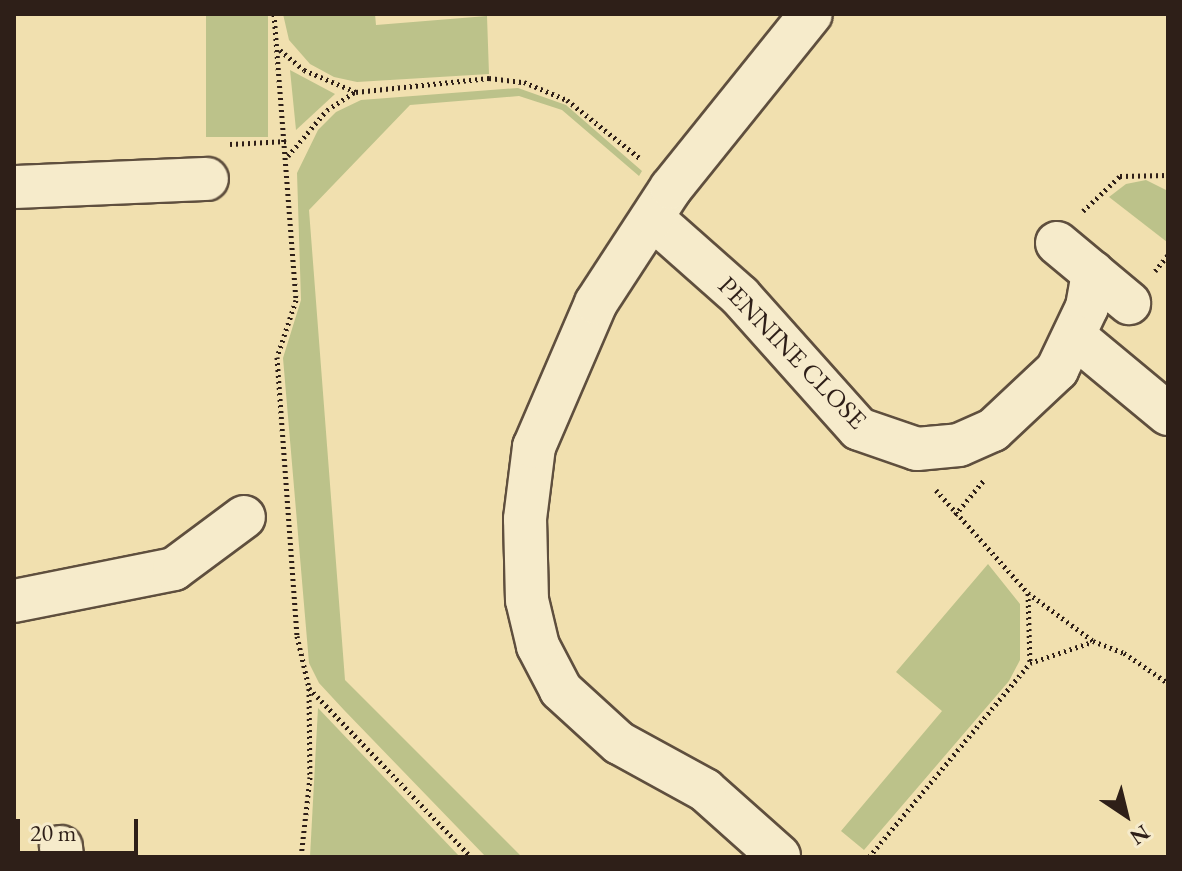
<!DOCTYPE html>
<html>
<head>
<meta charset="utf-8">
<style>
	body { margin:0 }
	#map { position:relative; width:1182px; height:871px; overflow:hidden; background:#f1e0af; font-family:"EB Garamond",serif }
	div>[style] { position:absolute }
	[style*='--x'] { left:calc(var(--x)*1px); top:calc(var(--y)*1px); width:calc(var(--w)*1px); rotate:calc(var(--a)*1deg) }
	.green>* { inset:0; background:#bcc28a; transform-origin:0 0 }
	.path>* { height:5px; margin-top:-2.5px; transform-origin:0; background:repeating-linear-gradient(90deg,#2e1f18 0 2px,transparent 0 6px) }
	.roads { filter:drop-shadow(2px 0 #5f4f3e) drop-shadow(-2px 0 #5f4f3e) drop-shadow(0 2px #5f4f3e) drop-shadow(0 -2px #5f4f3e) }
	.minor>* { height:42px; margin:-21px; padding:0 21px; transform-origin:21px; border-radius:21px; background:#f6ebcb }
	span { translate:-50% -50%; white-space:nowrap; text-align:center; line-height:1.15; -webkit-text-stroke:7px #f6ebcb; paint-order:stroke }
	.street-label { font-size:26px; color:#2e1f18 }
	.frame { position:absolute; inset:0; border:16px solid #2e1f18; pointer-events:none }
	.north { position:absolute; left:1086px; top:775px; width:80px; height:80px; -webkit-text-stroke:6px #f6ebcb; paint-order:stroke; rotate:145deg; font-size:22px; font-weight:700; line-height:32px; text-align:center; color:#2e1f18 }
	.north::after { content:''; display:block; margin:auto; width:28px; height:36px; background:#2e1f18; clip-path:polygon(50% 0,100% 100%,50% 72%,0 100%) }
	.scale { position:absolute; left:16px; top:819px; width:122px; height:36px; box-sizing:border-box; border:4px solid #2e1f18; border-top:0; padding-left:10px; font-size:24px; line-height:28px; white-space:nowrap; color:#2e1f18; -webkit-text-stroke:6px #f6ebcb; paint-order:stroke }
</style>
</head>
<body>
<div id="map">
	<div class="green">
		<div style="left:206px;top:14px;width:62px;height:123px"></div>
		<div style="clip-path:polygon(283px 14px,375px 14px,376px 25px,487px 16px,489px 74px,357px 82px,334px 77px,310px 64px,289px 40px)"></div>
		<div style="clip-path:polygon(290px 70px,335px 94px,296px 130px)"></div>
		<div style="clip-path:polygon(518px 88px,566px 105px,642px 171px,639px 176px,562px 110px,519px 96px,410px 105px,309px 210px,345px 680px,522px 857px,486px 857px,344px 710px,319px 683px,309px 663px,283px 358px,301px 300px,297px 173px,318px 130px,336px 112px,361px 100px)"></div>
		<div style="clip-path:polygon(1146px 180px,1168px 191px,1167px 242px,1109px 197px,1126px 184px)"></div>
		<div style="clip-path:polygon(988px 564px,1020px 604px,1020px 660px,1009px 681px,864px 850px,841px 831px,942px 711px,896px 672px)"></div>
		<div style="clip-path:polygon(318px 708px,460px 857px,310px 857px)"></div>
	</div>
	<div class="path">
		<div style="--x:274;--y:14;--w:287;--a:85.6"></div>
		<div style="--x:296;--y:300;--w:60;--a:108.4"></div>
		<div style="--x:277;--y:357;--w:280;--a:85.9"></div>
		<div style="--x:297;--y:636;--w:53;--a:77"></div>
		<div style="--x:309;--y:688;--w:89;--a:89.4"></div>
		<div style="--x:310;--y:777;--w:81;--a:96.4"></div>
		<div style="--x:280;--y:50;--w:31;--a:40"></div>
		<div style="--x:304;--y:70;--w:56;--a:22.9"></div>
		<div style="--x:356;--y:92;--w:134;--a:-6"></div>
		<div style="--x:489;--y:78;--w:35;--a:7"></div>
		<div style="--x:524;--y:82;--w:47;--a:22.7"></div>
		<div style="--x:567;--y:100;--w:95;--a:38.6"></div>
		<div style="--x:230;--y:144;--w:57;--a:-3"></div>
		<div style="--x:288;--y:156;--w:60;--a:-49.7"></div>
		<div style="--x:327;--y:110;--w:33;--a:-33"></div>
		<div style="--x:1083;--y:211;--w:51;--a:-43.4"></div>
		<div style="--x:1120;--y:176;--w:48;--a:-1.2"></div>
		<div style="--x:1155;--y:271;--w:21;--a:-51"></div>
		<div style="--x:936;--y:490;--w:138;--a:48.2"></div>
		<div style="--x:1028;--y:593;--w:81;--a:36.4"></div>
		<div style="--x:1093;--y:641;--w:33;--a:21"></div>
		<div style="--x:1124;--y:653;--w:53;--a:34.3"></div>
		<div style="--x:955;--y:515;--w:45;--a:-50.4"></div>
		<div style="--x:1028;--y:593;--w:70;--a:88.4"></div>
		<div style="--x:309;--y:688;--w:234;--a:46.2"></div>
		<div style="--x:869;--y:857;--w:252;--a:-50.3"></div>
		<div style="--x:1030;--y:663;--w:65;--a:-18.7"></div>
	</div>
	<div class="roads">
		<div class="minor">
			<div style="--x:14;--y:187;--w:193;--a:-2.4"></div>
			<div style="--x:653;--y:219;--w:116;--a:41.5"></div>
			<div style="--x:740;--y:296;--w:178;--a:48.2"></div>
			<div style="--x:859;--y:429;--w:61;--a:19"></div>
			<div style="--x:917;--y:449;--w:42;--a:-5.4"></div>
			<div style="--x:959;--y:445;--w:37;--a:-24"></div>
			<div style="--x:993;--y:430;--w:88;--a:-43.2"></div>
			<div style="--x:1057;--y:370;--w:70;--a:-64.5"></div>
			<div style="--x:1087;--y:307;--w:35;--a:-80"></div>
			<div style="--x:1057;--y:243;--w:94;--a:39.8"></div>
			<div style="--x:1074;--y:336;--w:122;--a:39.7"></div>
			<div style="--x:14;--y:601;--w:163;--a:-11.3"></div>
			<div style="--x:174;--y:569;--w:87;--a:-36.6"></div>
			<div style="--x:61;--y:847;--w:10;--a:84"></div>
			<div style="--x:779;--y:856;--w:99;--a:-138.3"></div>
			<div style="--x:705;--y:790;--w:98;--a:-151.3"></div>
			<div style="--x:619;--y:743;--w:79;--a:-137.6"></div>
			<div style="--x:561;--y:690;--w:50;--a:-117.6"></div>
			<div style="--x:538;--y:646;--w:47;--a:-103.4"></div>
			<div style="--x:527;--y:600;--w:81;--a:-91.4"></div>
			<div style="--x:525;--y:519;--w:73;--a:-82.9"></div>
			<div style="--x:534;--y:447;--w:157;--a:-66.7"></div>
			<div style="--x:596;--y:303;--w:137;--a:-56.9"></div>
			<div style="--x:671;--y:188;--w:223;--a:-51.2"></div>
		</div>
	</div>
	<div class="street-label">
		<span style="left:792px;top:353px;rotate:46deg">PENNINE CLOSE</span>
	</div>
	<div class="frame"></div>
	<div class="north">N</div>
	<div class="scale">20 m</div>
</div>
</body>
</html>
